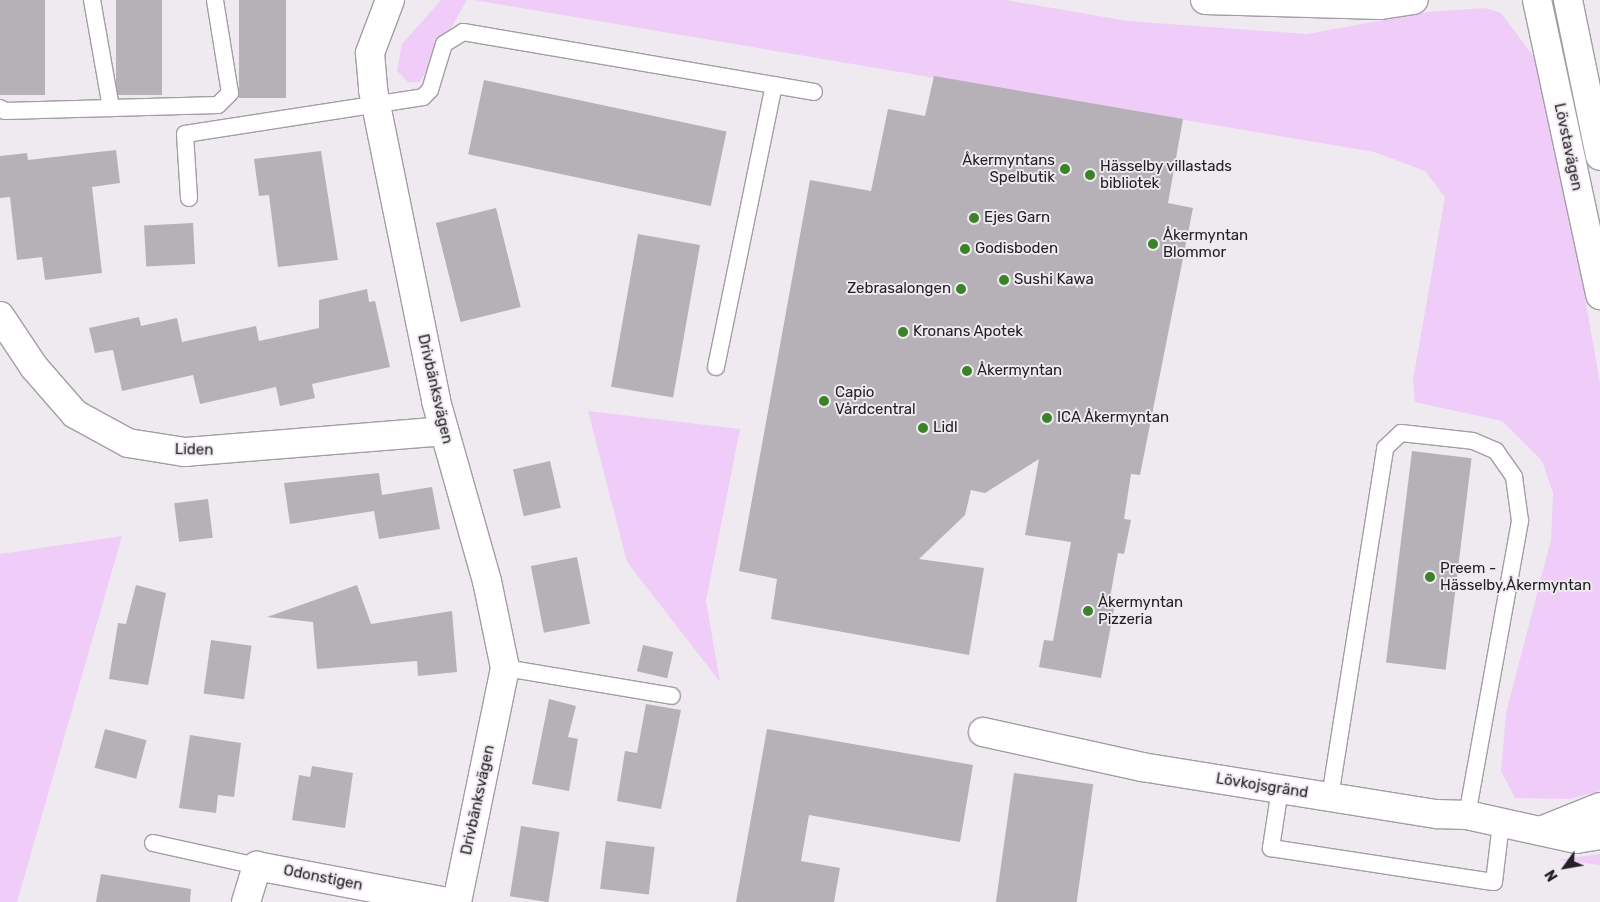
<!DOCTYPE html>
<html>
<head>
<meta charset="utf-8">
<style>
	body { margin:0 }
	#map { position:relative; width:1600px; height:902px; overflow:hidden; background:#efeaf0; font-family:Rubik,sans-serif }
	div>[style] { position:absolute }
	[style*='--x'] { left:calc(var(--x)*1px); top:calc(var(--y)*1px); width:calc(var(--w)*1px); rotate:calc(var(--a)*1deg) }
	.green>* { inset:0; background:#f0cdf8 }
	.building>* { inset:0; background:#b6b1b7; transform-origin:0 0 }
	.roads { filter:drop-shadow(1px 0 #a29ea3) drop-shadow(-1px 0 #a29ea3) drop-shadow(0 1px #a29ea3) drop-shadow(0 -1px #a29ea3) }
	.lane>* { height:16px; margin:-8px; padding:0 8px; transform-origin:8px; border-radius:8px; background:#fff }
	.street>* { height:28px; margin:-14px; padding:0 14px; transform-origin:14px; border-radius:14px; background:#fff }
	.secondary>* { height:28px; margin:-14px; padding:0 14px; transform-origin:14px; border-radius:14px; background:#fff }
	.dots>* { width:14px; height:14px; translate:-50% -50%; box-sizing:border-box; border:2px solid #efeaf0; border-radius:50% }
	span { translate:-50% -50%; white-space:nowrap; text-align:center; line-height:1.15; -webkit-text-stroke:4px #efeaf0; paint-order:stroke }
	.street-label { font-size:15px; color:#232123 }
	.poi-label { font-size:15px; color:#232123 }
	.right { translate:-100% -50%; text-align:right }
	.left { translate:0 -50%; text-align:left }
	.north { position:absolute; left:1540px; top:842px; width:50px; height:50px; -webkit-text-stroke:4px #efeaf0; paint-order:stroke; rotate:238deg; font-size:14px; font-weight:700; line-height:20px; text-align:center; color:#232123 }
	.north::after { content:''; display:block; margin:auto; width:18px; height:22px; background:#232123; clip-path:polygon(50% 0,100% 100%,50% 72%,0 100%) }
</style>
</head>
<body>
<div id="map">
	<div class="green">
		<div style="clip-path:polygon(441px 0,467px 0,420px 82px,408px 82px,397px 71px,402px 44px)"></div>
		<div style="clip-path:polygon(474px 0,1006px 0,1128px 21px,1307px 34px,1427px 12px,1485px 8px,1501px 13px,1537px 61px,1560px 155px,1600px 383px,1600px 791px,1570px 799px,1515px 798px,1501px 771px,1506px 713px,1551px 540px,1553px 493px,1542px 461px,1502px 421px,1415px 402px,1413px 380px,1445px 197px,1425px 171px,1374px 152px)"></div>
		<div style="clip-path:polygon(588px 411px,740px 429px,706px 601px,720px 682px,627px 562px)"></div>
		<div style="clip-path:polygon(122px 536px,17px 902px,0 902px,0 554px)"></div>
		<div style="clip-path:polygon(1600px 854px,1600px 865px,1557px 860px)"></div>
	</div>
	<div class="building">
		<div style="left:0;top:0;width:45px;height:95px"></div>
		<div style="left:116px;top:0;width:46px;height:95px"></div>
		<div style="left:239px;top:0;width:47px;height:98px"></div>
		<div style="clip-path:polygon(934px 76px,1183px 119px,1168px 203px,1193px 208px,1140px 475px,1131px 474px,1124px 519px,1131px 520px,1124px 554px,1118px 553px,1109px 603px,1115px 604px,1101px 678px,1039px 667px,1044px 640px,1053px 641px,1071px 542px,1025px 535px,1039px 459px,985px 493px,971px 490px,965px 515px,919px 559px,984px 568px,969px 655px,771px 619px,777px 579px,739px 571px,810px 180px,871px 191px,888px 109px,925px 116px)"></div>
		<div style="left:484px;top:80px;width:248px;height:76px;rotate:12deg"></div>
		<div style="clip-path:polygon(116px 150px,120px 183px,92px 187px,102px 273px,45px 280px,42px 257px,17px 260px,10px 197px,0 198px,0 156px,27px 153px,28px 160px)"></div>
		<div style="clip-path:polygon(321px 151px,338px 260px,278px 267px,269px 195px,259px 196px,254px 159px)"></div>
		<div style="left:496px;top:208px;width:102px;height:62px;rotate:76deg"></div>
		<div style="left:193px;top:223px;width:41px;height:49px;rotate:87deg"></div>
		<div style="left:638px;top:234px;width:63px;height:155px;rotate:10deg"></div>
		<div style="clip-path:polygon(367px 289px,369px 302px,375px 301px,390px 367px,312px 384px,315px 398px,280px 406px,276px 387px,200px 404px,193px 375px,122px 391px,113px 350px,95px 353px,89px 328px,139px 317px,141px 326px,177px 318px,182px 342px,256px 326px,259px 341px,319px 328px,319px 300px)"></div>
		<div style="left:1412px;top:451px;width:60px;height:213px;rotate:7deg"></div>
		<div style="left:550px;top:461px;width:48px;height:38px;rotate:77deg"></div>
		<div style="clip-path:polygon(379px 473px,382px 495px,432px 487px,440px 529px,379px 539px,374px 511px,290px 524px,284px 483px)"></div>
		<div style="left:208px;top:499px;width:39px;height:34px;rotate:83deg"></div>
		<div style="left:577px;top:557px;width:68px;height:47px;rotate:79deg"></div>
		<div style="clip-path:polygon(136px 585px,166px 593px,148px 685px,109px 679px,118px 623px,126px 624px)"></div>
		<div style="clip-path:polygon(357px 585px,371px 624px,452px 611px,457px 672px,418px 676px,417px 661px,317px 669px,313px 622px,267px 617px)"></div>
		<div style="left:211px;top:640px;width:41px;height:54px;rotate:8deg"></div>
		<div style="left:643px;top:645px;width:31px;height:27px;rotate:13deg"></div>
		<div style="clip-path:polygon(549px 699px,576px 706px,568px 737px,578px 739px,569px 791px,532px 784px)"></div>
		<div style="clip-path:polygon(646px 704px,681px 710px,661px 809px,617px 801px,625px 751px,637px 753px)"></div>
		<div style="left:105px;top:729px;width:43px;height:40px;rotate:15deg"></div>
		<div style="clip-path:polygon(767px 729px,973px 765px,960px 842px,809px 815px,801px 861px,840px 868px,834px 902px,736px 902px)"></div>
		<div style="clip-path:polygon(190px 735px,241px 743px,234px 797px,218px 795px,216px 813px,179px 808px)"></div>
		<div style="clip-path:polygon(312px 766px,353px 773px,345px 828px,292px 820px,299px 775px,310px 777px)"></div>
		<div style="left:1014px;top:773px;width:80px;height:130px;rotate:8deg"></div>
		<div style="left:521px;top:826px;width:39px;height:71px;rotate:9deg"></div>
		<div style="left:606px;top:841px;width:49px;height:48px;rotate:7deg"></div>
		<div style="clip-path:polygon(101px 874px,191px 889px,190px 902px,96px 902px)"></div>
	</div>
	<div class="roads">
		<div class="lane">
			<div style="--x:92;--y:0;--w:110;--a:80"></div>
			<div style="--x:0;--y:108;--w:6;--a:31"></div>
			<div style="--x:5;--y:111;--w:213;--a:-1.6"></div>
			<div style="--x:218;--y:105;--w:17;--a:-45"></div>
			<div style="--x:230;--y:93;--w:94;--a:-99.2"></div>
			<div style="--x:189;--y:198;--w:64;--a:-93.6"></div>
			<div style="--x:185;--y:134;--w:241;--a:-8.8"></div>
			<div style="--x:423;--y:97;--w:10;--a:-45"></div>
			<div style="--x:430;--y:90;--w:48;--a:-73.1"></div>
			<div style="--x:444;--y:44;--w:22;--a:-32"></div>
			<div style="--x:463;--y:32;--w:356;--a:9.7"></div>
			<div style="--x:716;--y:367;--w:288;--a:-78.4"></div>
			<div style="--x:505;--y:668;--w:169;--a:9.5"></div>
			<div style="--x:1280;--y:789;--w:60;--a:98.7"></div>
			<div style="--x:1271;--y:848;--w:218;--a:8.7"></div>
			<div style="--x:1486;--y:881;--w:8;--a:7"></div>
			<div style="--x:1494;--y:882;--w:59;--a:-83.2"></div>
			<div style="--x:1330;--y:797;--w:353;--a:-81"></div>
			<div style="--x:1385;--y:448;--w:22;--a:-43"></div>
			<div style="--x:1401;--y:433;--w:72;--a:6.3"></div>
			<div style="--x:1473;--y:441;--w:25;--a:23"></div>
			<div style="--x:1496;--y:451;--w:32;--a:55"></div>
			<div style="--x:1514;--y:477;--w:44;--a:82.2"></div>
			<div style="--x:1520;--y:521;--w:299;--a:100.2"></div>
			<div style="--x:153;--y:843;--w:107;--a:12.5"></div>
		</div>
		<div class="street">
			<div style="--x:390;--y:0;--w:57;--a:110.7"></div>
			<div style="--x:370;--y:53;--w:37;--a:85"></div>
			<div style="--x:373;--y:90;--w:317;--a:78.5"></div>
			<div style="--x:436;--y:401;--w:187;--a:74.2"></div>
			<div style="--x:487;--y:581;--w:89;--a:78.3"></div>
			<div style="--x:505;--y:668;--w:239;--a:101.6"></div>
			<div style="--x:1537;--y:0;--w:302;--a:77.9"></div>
			<div style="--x:1568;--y:0;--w:159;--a:78.4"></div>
			<div style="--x:0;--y:316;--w:61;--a:56.3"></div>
			<div style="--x:34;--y:367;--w:62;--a:48.9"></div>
			<div style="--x:75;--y:414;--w:60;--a:28.7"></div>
			<div style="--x:128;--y:443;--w:58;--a:9"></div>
			<div style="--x:185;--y:452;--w:260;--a:-4.6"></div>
			<div style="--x:983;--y:732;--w:163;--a:12.4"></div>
			<div style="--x:1142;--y:767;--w:299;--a:9.1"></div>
			<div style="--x:1437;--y:814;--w:30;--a:2"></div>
			<div style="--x:1467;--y:815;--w:112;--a:12.4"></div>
			<div style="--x:1576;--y:839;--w:24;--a:-9"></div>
			<div style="--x:1543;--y:830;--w:61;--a:-22"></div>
			<div style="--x:246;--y:902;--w:38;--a:-73"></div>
			<div style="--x:257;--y:866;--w:193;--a:10.7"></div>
		</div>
		<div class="secondary">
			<div style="--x:1205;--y:0;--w:176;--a:1.6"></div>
			<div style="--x:1381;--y:5;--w:33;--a:-9"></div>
		</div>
	</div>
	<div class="dots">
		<div style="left:1065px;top:169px;background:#3b8228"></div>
		<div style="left:1090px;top:175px;background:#3b8228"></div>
		<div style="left:974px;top:218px;background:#3b8228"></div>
		<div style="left:1153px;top:244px;background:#3b8228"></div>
		<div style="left:965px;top:249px;background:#3b8228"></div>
		<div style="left:1004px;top:280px;background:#3b8228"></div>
		<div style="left:961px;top:289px;background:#3b8228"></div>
		<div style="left:903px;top:332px;background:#3b8228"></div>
		<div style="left:967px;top:371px;background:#3b8228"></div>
		<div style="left:824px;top:401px;background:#3b8228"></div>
		<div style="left:1047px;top:418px;background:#3b8228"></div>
		<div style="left:923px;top:428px;background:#3b8228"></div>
		<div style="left:1430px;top:577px;background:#3b8228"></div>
		<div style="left:1088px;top:611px;background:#3b8228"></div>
	</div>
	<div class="street-label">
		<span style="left:1568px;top:147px;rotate:78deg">Lövstavägen</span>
		<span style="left:435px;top:389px;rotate:77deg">Drivbänksvägen</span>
		<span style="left:194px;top:450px;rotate:1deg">Liden</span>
		<span style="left:1262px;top:786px;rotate:9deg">Lövkojsgränd</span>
		<span style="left:478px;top:800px;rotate:-78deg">Drivbänksvägen</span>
		<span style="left:323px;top:878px;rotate:11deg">Odonstigen</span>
	</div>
	<div class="poi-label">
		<span class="right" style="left:1055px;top:169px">Åkermyntans<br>Spelbutik</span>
		<span class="left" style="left:1100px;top:175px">Hässelby villastads<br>bibliotek</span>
		<span class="left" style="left:984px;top:218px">Ejes Garn</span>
		<span class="left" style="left:1163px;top:244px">Åkermyntan<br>Blommor</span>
		<span class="left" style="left:975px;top:249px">Godisboden</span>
		<span class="left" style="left:1014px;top:280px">Sushi Kawa</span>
		<span class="right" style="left:951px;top:289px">Zebrasalongen</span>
		<span class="left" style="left:913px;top:332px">Kronans Apotek</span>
		<span class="left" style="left:977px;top:371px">Åkermyntan</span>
		<span class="left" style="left:835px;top:401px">Capio<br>Vårdcentral</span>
		<span class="left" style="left:1057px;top:418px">ICA Åkermyntan</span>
		<span class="left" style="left:933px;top:428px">Lidl</span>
		<span class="left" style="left:1440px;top:577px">Preem -<br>Hässelby,Åkermyntan</span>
		<span class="left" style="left:1098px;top:611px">Åkermyntan<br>Pizzeria</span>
	</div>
	<div class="north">N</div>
</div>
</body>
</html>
